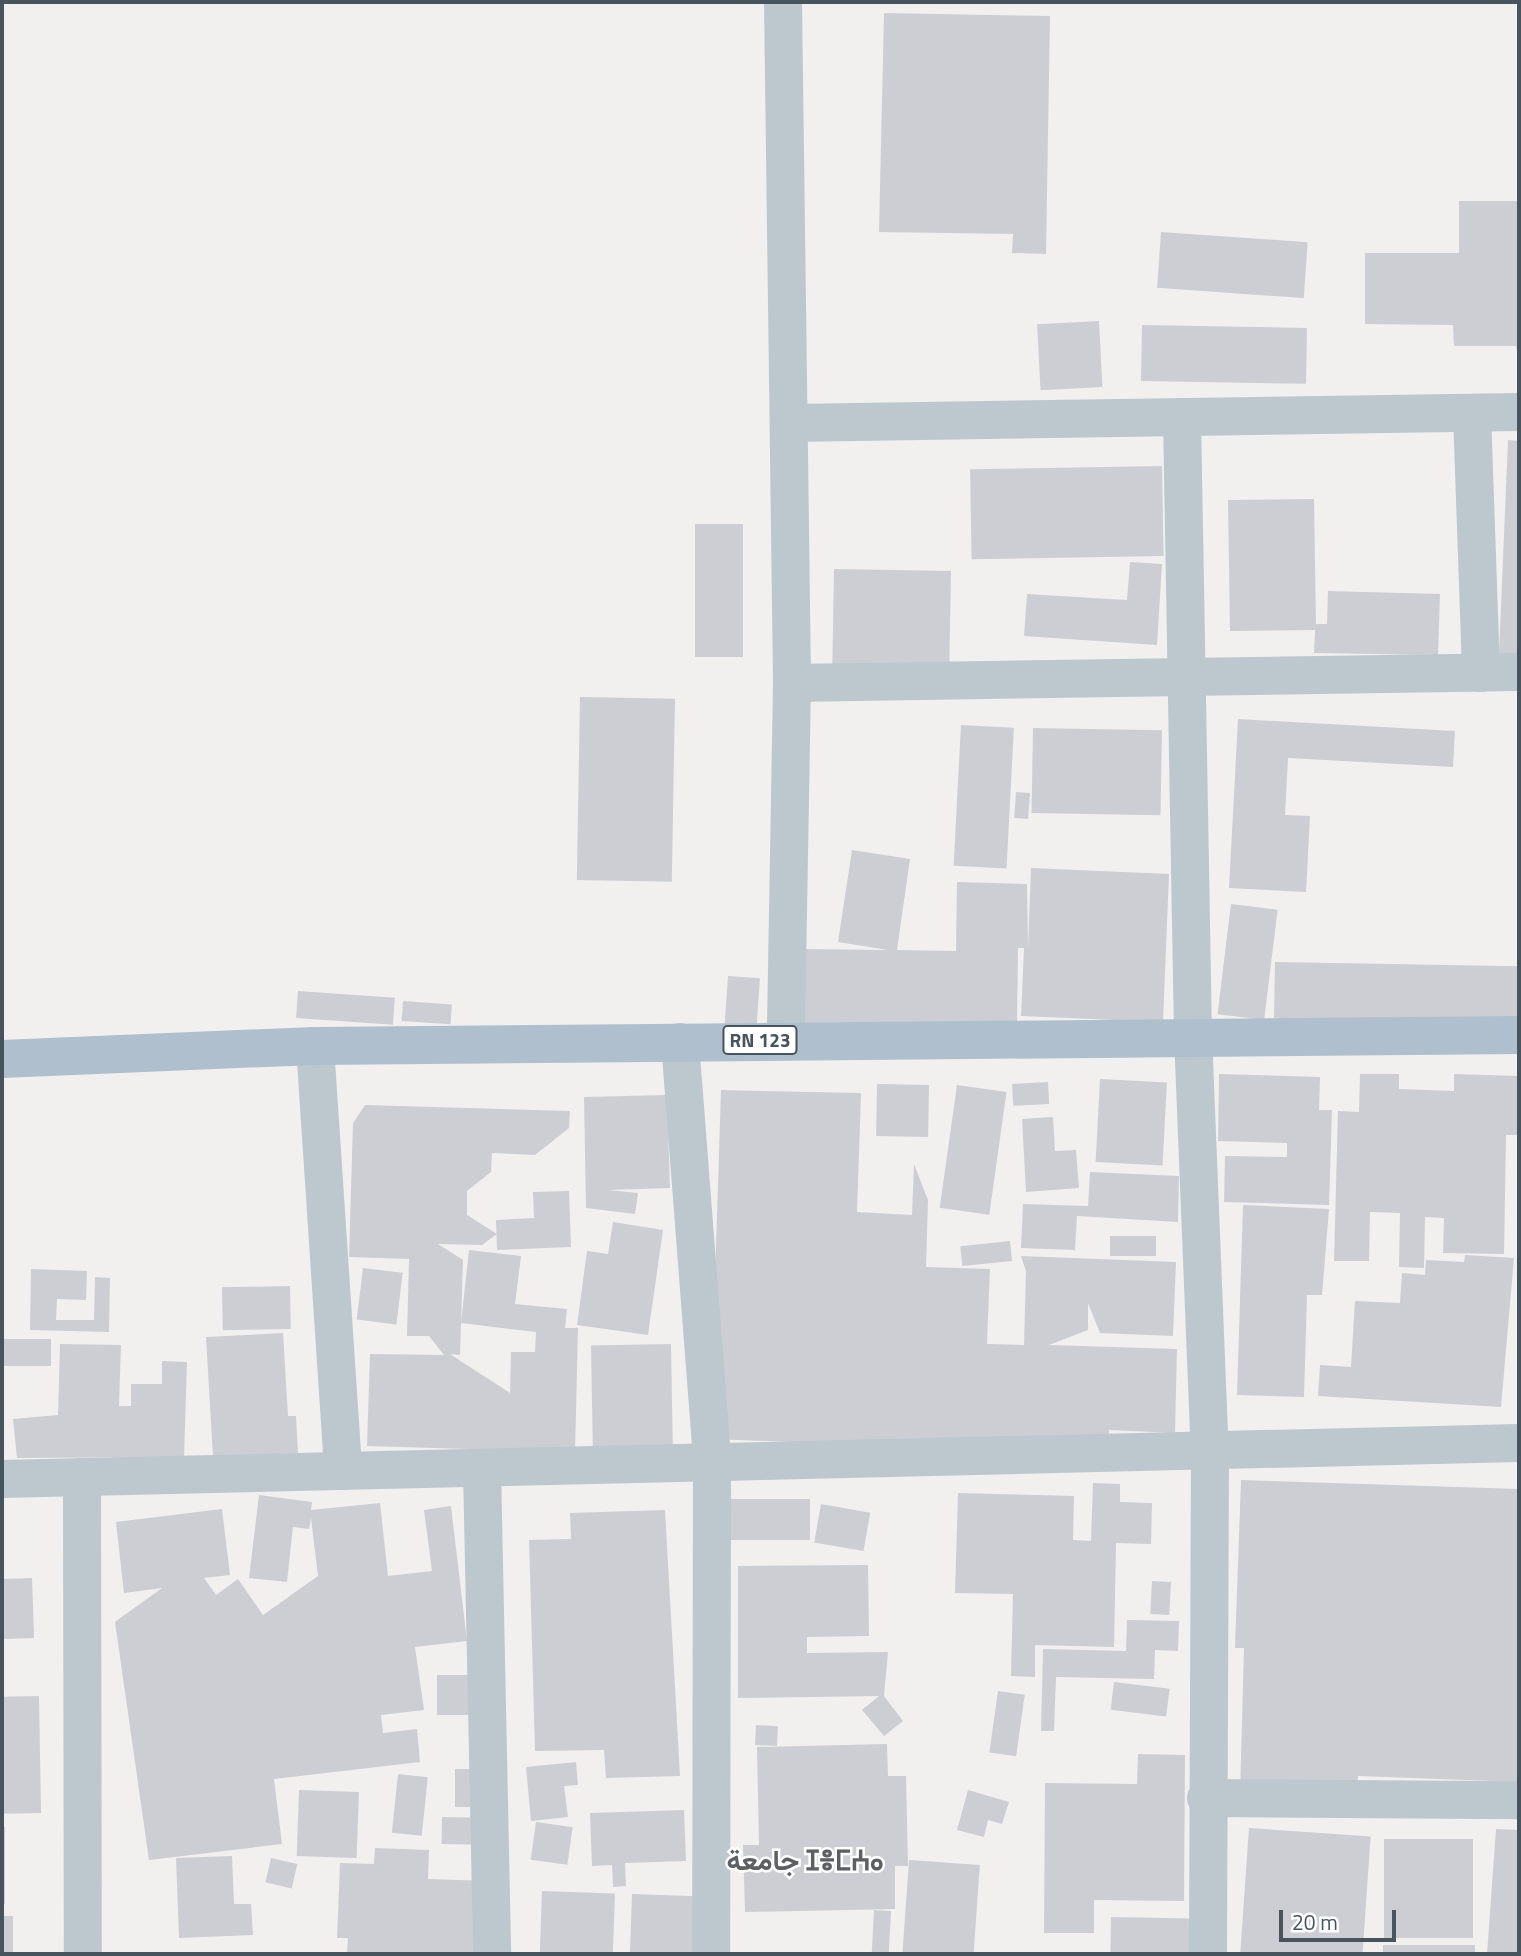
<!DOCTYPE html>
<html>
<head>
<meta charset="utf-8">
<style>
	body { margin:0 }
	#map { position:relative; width:1521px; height:1956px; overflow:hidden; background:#f2efef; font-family:"Titillium Web",Vazirmatn,"Noto Sans Tifinagh",sans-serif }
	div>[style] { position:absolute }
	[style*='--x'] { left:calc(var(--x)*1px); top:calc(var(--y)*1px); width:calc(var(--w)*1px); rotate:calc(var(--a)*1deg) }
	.building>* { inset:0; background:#ccced4; transform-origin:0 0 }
	.minor>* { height:38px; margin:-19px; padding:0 19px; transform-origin:19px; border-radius:19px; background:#bdc7ce }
	.major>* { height:38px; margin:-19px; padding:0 19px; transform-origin:19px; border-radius:19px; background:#afbfce }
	span { translate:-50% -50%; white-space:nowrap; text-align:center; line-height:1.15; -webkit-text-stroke:5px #fff; paint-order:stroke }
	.shield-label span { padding:2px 5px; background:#fff; border:2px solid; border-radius:5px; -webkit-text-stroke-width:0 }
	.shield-label { font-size:19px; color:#47535d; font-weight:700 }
	.district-label { font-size:28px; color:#5c6064; font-weight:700 }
	.frame { position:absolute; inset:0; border:4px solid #47535d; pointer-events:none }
	.scale { position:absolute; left:1279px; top:1910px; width:117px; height:32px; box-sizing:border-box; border:4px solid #47535d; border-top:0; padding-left:9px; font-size:21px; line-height:24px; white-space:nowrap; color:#47535d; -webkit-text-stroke:5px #fff; paint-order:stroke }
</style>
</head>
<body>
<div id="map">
	<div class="building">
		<div style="clip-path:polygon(884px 13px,1050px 16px,1046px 254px,1012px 253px,1013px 234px,879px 232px)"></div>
		<div style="clip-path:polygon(1459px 201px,1519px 201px,1519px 361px,1516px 346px,1454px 346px,1453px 325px,1365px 324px,1365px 253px,1459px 253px)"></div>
		<div style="left:1161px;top:232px;width:147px;height:56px;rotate:4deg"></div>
		<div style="left:1099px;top:321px;width:66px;height:62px;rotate:87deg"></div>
		<div style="left:1142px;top:325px;width:165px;height:56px;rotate:1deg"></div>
		<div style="clip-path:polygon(1508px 440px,1519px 441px,1519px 655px,1499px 654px)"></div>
		<div style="left:1162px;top:466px;width:90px;height:192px;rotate:89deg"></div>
		<div style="clip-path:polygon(1314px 499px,1316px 624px,1327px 624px,1328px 591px,1440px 594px,1438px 655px,1314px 653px,1315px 630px,1230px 631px,1228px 500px)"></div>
		<div style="left:695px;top:524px;width:48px;height:133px"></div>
		<div style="clip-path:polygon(1130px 562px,1162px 564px,1157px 645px,1024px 636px,1027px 594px,1127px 600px)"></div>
		<div style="left:834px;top:569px;width:117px;height:103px;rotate:1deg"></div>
		<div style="left:580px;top:697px;width:95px;height:183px;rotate:1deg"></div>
		<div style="clip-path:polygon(1238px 719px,1455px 731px,1453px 767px,1288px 758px,1285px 815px,1310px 816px,1306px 892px,1229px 888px)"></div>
		<div style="left:961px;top:725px;width:53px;height:141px;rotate:3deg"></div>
		<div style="left:1033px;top:728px;width:129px;height:85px;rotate:1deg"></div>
		<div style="left:1016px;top:792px;width:14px;height:26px;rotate:4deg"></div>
		<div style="clip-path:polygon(852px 850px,910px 859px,897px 950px,956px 951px,957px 882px,1027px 884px,1028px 949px,1031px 868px,1169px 874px,1163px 1022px,1021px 1016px,1024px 948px,1018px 948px,1017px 1027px,802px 1024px,803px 949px,888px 950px,838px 942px)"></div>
		<div style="left:1231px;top:904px;width:47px;height:111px;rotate:7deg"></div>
		<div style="left:1275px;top:962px;width:244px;height:59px;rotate:1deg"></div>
		<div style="left:728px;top:976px;width:32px;height:49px;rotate:4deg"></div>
		<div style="left:298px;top:991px;width:97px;height:27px;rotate:4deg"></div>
		<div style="left:403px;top:1001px;width:49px;height:20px;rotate:4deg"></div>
		<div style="clip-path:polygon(1219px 1074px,1320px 1077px,1319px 1110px,1332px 1110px,1329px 1205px,1224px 1202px,1225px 1156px,1287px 1157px,1287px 1143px,1218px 1141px)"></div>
		<div style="clip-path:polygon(1360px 1074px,1399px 1074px,1399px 1089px,1454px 1091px,1454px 1074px,1519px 1076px,1519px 1135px,1506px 1135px,1504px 1254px,1443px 1253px,1444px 1218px,1425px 1217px,1424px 1268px,1399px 1267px,1400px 1213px,1370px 1212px,1369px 1261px,1334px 1261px,1338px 1111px,1359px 1112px)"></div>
		<div style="left:1100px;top:1079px;width:67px;height:83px;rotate:3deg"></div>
		<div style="left:1048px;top:1082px;width:22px;height:36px;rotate:87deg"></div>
		<div style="left:877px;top:1084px;width:52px;height:52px;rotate:1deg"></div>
		<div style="left:957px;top:1085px;width:50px;height:124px;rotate:8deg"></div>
		<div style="clip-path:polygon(721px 1090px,861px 1093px,857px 1212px,912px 1215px,914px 1164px,928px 1200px,926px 1267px,990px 1269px,987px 1344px,1024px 1345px,1026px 1271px,1021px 1256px,1176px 1262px,1173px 1336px,1100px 1333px,1088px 1303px,1088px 1330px,1049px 1345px,1177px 1349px,1175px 1433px,1109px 1430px,1109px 1443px,939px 1447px,710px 1439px)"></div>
		<div style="clip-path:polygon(667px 1095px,670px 1188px,608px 1190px,638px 1193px,635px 1214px,586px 1208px,584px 1097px)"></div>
		<div style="clip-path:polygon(365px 1105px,570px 1111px,569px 1128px,535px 1155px,492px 1153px,491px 1172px,467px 1191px,467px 1215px,497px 1234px,482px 1245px,438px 1244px,463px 1260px,460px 1355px,450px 1354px,510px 1393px,511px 1352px,535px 1352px,536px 1332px,461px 1323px,469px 1250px,521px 1256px,515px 1304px,567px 1309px,565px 1328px,578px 1328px,575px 1452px,367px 1446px,370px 1354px,444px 1355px,429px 1336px,407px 1336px,409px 1259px,349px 1257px,353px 1123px)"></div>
		<div style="clip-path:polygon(1053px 1117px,1055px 1151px,1076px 1150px,1079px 1188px,1026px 1192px,1022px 1119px)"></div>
		<div style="clip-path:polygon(1090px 1172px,1179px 1176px,1178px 1222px,1077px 1216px,1075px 1250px,1021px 1248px,1023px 1204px,1088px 1206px)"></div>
		<div style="clip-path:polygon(569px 1191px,571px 1247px,497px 1250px,496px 1220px,534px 1218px,533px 1192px)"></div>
		<div style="clip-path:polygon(1243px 1205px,1329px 1209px,1322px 1295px,1307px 1295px,1304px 1397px,1237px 1395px)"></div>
		<div style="clip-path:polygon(613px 1222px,663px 1230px,648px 1335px,577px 1325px,587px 1251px,608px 1254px)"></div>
		<div style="left:1110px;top:1236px;width:46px;height:20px"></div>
		<div style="left:1010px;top:1241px;width:20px;height:50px;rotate:84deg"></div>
		<div style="clip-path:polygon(1465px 1255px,1514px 1258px,1501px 1407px,1318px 1396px,1320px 1365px,1351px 1367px,1355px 1301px,1400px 1303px,1402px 1273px,1425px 1275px,1426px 1260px,1464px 1262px)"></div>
		<div style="left:363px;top:1268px;width:40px;height:52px;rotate:7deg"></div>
		<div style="clip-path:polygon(31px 1269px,87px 1271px,86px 1300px,57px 1299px,56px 1320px,94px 1320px,95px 1277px,110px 1278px,109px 1332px,30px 1330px)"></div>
		<div style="left:290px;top:1286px;width:43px;height:68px;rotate:89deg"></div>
		<div style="clip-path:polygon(283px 1333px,288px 1416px,296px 1416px,298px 1453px,213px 1457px,206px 1337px)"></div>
		<div style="left:2px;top:1339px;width:49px;height:27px"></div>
		<div style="clip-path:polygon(60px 1344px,121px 1345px,119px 1406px,131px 1406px,131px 1384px,162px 1384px,162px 1361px,187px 1362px,184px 1457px,17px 1458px,13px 1419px,58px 1415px)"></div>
		<div style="left:671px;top:1344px;width:101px;height:80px;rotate:89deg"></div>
		<div style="clip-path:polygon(1241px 1480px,1519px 1489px,1519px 1782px,1358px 1776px,1357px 1797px,1240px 1794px,1244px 1648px,1235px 1648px)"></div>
		<div style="clip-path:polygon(1093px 1483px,1120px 1484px,1120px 1502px,1152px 1503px,1151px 1544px,1116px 1543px,1114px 1647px,1035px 1645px,1035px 1677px,1011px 1676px,1013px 1594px,955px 1593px,958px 1493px,1074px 1496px,1073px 1540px,1091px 1541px)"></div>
		<div style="clip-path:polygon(259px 1495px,312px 1502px,311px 1510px,380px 1503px,388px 1576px,432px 1571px,424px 1510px,451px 1506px,467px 1641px,415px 1647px,424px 1710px,381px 1715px,383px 1733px,417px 1729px,420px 1762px,274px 1779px,282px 1844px,149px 1860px,115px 1622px,162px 1588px,124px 1593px,116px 1522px,222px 1509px,230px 1575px,204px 1578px,216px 1595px,238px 1579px,263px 1615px,318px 1576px,311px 1518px,309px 1529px,293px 1527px,287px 1582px,249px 1578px)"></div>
		<div style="left:730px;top:1499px;width:80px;height:41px"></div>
		<div style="left:821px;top:1504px;width:50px;height:39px;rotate:10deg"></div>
		<div style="clip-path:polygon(665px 1510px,680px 1776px,606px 1778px,604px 1750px,535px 1751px,529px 1540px,571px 1539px,570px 1513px)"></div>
		<div style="clip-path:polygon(868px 1565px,869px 1636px,807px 1637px,807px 1653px,888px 1652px,884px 1696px,903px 1721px,884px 1736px,862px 1710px,879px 1696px,738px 1698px,738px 1566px)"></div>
		<div style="left:32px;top:1578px;width:60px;height:30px;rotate:88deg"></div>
		<div style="left:1152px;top:1581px;width:19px;height:33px;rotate:3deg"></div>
		<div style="clip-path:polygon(1127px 1620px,1179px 1621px,1178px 1651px,1155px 1650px,1154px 1679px,1056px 1677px,1054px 1731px,1041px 1731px,1043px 1649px,1126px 1651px)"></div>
		<div style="left:437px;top:1675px;width:44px;height:40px"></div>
		<div style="left:1114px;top:1682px;width:56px;height:28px;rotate:7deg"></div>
		<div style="left:998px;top:1691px;width:27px;height:62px;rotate:8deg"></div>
		<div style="left:39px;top:1696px;width:117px;height:37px;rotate:89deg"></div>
		<div style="left:756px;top:1725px;width:22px;height:20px;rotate:3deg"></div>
		<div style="clip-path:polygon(887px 1744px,888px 1776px,906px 1776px,908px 1866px,895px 1866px,895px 1909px,745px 1912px,743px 1845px,759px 1845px,757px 1747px)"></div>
		<div style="clip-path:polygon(1138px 1754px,1185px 1755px,1184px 1901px,1094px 1900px,1094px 1933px,1044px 1933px,1045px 1783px,1137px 1784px)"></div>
		<div style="clip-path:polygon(576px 1762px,578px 1785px,564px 1786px,568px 1817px,531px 1821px,526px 1767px)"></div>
		<div style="left:455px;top:1769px;width:28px;height:38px"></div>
		<div style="left:398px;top:1774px;width:30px;height:59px;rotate:6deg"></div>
		<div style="left:299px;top:1790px;width:60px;height:66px;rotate:2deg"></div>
		<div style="clip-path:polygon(968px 1790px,1009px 1802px,1002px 1824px,988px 1820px,984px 1837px,957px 1830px)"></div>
		<div style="clip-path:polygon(684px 1810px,686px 1861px,625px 1863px,626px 1886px,613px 1887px,612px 1865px,592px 1866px,590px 1813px)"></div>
		<div style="left:442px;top:1817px;width:41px;height:27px;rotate:1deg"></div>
		<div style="left:536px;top:1822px;width:37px;height:38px;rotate:8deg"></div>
		<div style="left:2px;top:1827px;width:3px;height:77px"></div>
		<div style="left:1249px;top:1828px;width:122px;height:126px;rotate:4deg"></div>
		<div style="clip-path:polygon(1496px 1829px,1519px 1830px,1519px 1954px,1487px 1954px)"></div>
		<div style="left:1384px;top:1839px;width:89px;height:99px"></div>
		<div style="clip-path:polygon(375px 1848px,429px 1850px,428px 1879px,489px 1881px,486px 1954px,347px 1954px,348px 1938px,337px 1938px,340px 1863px,374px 1864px)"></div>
		<div style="clip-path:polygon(232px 1856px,234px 1904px,251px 1904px,253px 1935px,179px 1938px,176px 1858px)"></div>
		<div style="left:271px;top:1858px;width:27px;height:25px;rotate:13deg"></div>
		<div style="left:909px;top:1860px;width:71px;height:94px;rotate:4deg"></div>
		<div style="left:542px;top:1891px;width:73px;height:63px;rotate:2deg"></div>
		<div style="left:632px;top:1894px;width:65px;height:60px;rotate:2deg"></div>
		<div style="left:874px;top:1910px;width:17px;height:44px;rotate:3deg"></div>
		<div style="left:2px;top:1916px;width:11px;height:38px"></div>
		<div style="left:1111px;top:1917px;width:81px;height:37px;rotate:1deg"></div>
		<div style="left:1383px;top:1945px;width:92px;height:9px"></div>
	</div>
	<div class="minor">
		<div style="--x:783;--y:2;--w:681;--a:89.24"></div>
		<div style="--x:792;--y:683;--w:356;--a:91"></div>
		<div style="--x:1472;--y:413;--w:260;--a:88"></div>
		<div style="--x:1182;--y:417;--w:618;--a:88.98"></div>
		<div style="--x:1193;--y:1035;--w:416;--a:87.7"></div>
		<div style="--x:1210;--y:1451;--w:503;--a:90.23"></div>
		<div style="--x:791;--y:423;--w:728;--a:-0.87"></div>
		<div style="--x:792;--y:683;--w:727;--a:-0.87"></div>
		<div style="--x:680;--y:1042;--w:421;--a:85.6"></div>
		<div style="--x:712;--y:1462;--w:492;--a:90.1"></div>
		<div style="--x:315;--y:1046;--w:426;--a:86.2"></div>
		<div style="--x:482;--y:1468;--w:486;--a:88.8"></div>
		<div style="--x:82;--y:1477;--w:477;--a:89.9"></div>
		<div style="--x:2;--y:1479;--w:1517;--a:-1.36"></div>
		<div style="--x:1206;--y:1798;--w:313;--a:0.4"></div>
	</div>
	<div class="major">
		<div style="--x:2;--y:1059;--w:313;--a:-2.4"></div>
		<div style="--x:315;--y:1046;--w:1204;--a:-0.52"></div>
	</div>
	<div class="shield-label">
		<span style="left:760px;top:1040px">RN 123</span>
	</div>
	<div class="district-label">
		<span style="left:805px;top:1860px">جامعة ⵊⴻⵎⵄⴰ</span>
	</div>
	<div class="frame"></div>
	<div class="scale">20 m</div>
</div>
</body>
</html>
